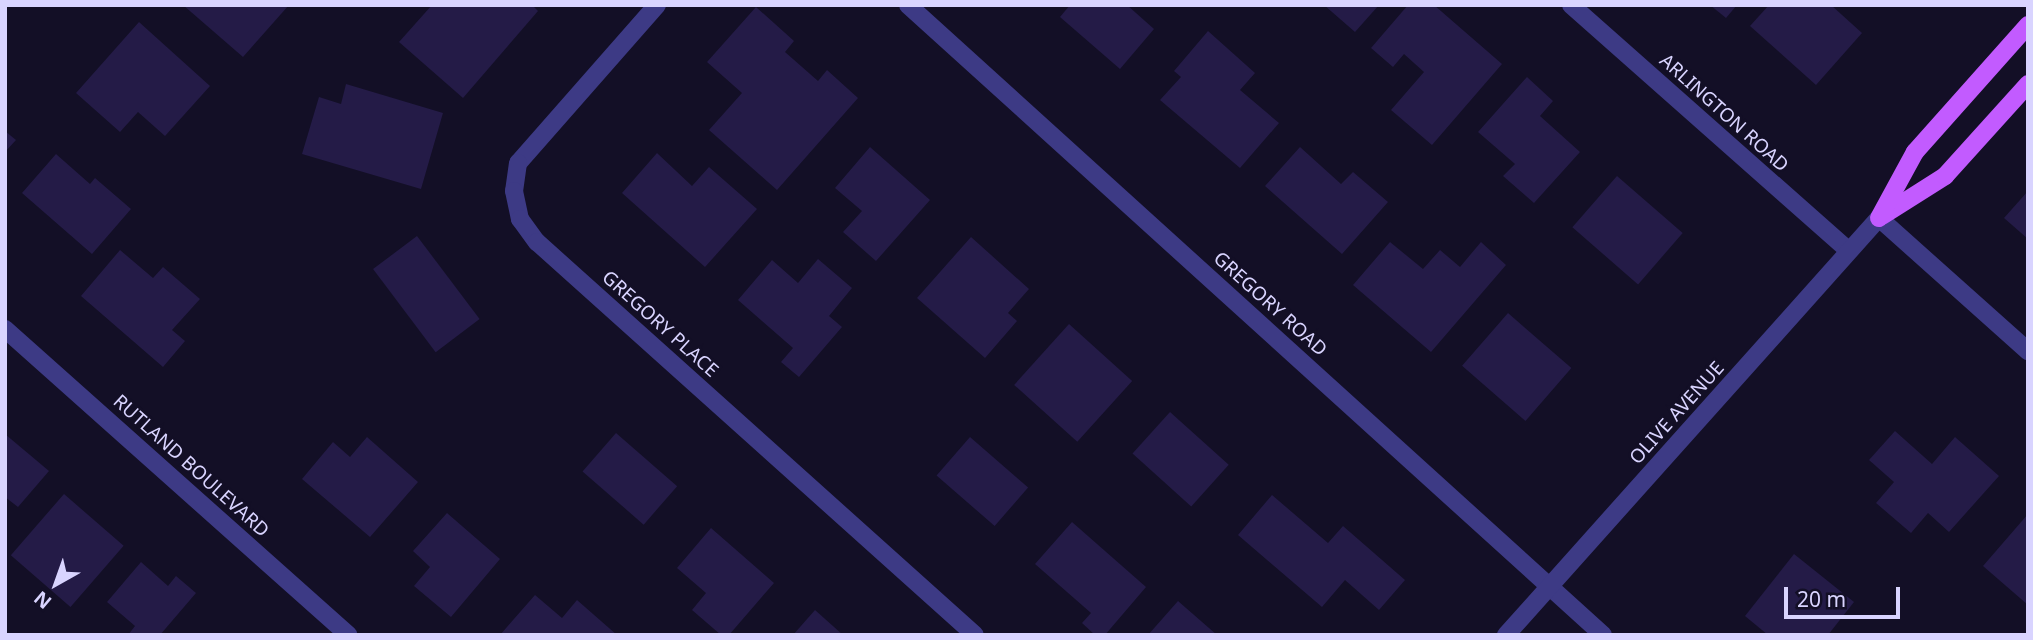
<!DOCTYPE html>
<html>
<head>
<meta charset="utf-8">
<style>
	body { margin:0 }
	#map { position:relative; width:2033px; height:640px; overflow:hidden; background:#130f26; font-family:"Noto Sans",sans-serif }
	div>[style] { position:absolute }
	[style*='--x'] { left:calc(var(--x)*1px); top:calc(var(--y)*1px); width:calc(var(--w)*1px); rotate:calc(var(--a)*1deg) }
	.building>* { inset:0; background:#241b47; transform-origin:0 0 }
	.minor>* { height:18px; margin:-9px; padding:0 9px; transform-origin:9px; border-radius:9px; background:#3d3a85 }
	.major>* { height:18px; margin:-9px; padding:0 9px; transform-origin:9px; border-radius:9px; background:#c25bff }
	span { translate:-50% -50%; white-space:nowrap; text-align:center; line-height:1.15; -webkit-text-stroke:5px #130f26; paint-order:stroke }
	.street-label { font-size:19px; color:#d9d4ff }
	.frame { position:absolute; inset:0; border:7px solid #d9d4ff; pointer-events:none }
	.north { position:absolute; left:21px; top:549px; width:70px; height:70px; -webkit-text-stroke:5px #130f26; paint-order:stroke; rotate:220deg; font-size:19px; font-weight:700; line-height:28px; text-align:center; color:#d9d4ff }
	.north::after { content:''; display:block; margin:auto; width:24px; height:32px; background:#d9d4ff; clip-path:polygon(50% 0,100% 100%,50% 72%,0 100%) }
	.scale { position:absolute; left:1784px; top:587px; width:116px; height:32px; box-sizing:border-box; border:4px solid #d9d4ff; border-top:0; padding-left:9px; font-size:21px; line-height:24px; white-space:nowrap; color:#d9d4ff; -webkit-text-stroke:5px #130f26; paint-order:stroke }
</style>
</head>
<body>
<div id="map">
	<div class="building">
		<div style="clip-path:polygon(183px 5px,289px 5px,243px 57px)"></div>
		<div style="clip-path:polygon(432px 5px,532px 5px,538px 11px,463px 98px,399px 42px)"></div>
		<div style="clip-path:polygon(1070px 5px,1127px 5px,1154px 29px,1120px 69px,1060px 17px)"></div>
		<div style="clip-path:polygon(1324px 5px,1379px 5px,1355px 32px)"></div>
		<div style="clip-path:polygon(1408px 5px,1434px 5px,1502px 64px,1432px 145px,1391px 110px,1424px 72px,1404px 54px,1393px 67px,1371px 48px)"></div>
		<div style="clip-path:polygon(1710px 5px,1737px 5px,1726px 18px)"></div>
		<div style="clip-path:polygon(1769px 5px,1831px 5px,1862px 33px,1816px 85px,1750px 26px)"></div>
		<div style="clip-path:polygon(756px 7px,794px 41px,785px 52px,818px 81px,827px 70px,858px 98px,777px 190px,709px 130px,742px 93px,707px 62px)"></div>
		<div style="clip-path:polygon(139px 22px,210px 86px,165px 136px,138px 112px,120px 132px,76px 93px)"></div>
		<div style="clip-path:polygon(1208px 31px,1255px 73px,1240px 90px,1279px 123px,1240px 168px,1160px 100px,1181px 77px,1174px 71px)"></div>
		<div style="clip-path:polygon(1527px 77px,1553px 101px,1540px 116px,1580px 152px,1534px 203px,1503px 176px,1515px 164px,1478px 132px)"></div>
		<div style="clip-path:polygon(346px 84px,443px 113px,421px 189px,302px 154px,319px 97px,341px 104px)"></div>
		<div style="clip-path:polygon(5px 131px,16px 140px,5px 152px)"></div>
		<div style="clip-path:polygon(870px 147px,930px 200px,876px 261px,843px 232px,862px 211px,835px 188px)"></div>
		<div style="clip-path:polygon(1300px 147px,1341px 184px,1353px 172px,1388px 202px,1342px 254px,1265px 186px)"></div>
		<div style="clip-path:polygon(657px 153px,692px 186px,709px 167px,757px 209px,705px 267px,622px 193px)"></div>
		<div style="clip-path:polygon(56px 154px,90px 184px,95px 178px,131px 209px,92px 254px,22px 193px)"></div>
		<div style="left:1617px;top:176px;width:87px;height:68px;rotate:41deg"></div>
		<div style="clip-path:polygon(2028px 191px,2028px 239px,2004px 218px)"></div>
		<div style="left:417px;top:236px;width:104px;height:55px;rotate:53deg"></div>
		<div style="clip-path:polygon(971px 237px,1029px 289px,1008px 313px,1017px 321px,985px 358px,917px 298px)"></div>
		<div style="clip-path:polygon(1390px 242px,1423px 269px,1440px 250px,1460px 267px,1481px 242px,1506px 265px,1431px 352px,1353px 285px)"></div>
		<div style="clip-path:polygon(120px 250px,153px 278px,163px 267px,200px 299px,172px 330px,185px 341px,163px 367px,81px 296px)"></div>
		<div style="clip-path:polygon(818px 259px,852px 288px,829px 316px,842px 327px,799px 377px,781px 362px,793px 348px,738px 300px,772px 260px,798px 283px)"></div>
		<div style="left:1508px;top:313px;width:84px;height:70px;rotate:41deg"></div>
		<div style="left:1069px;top:324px;width:85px;height:82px;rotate:42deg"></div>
		<div style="left:1170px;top:412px;width:79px;height:56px;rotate:42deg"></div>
		<div style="clip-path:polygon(1895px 431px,1932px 464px,1955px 437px,1999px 476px,1949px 532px,1928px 513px,1911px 533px,1876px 503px,1894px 482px,1869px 460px)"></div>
		<div style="left:616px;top:433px;width:81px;height:51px;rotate:41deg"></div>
		<div style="clip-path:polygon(5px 434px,49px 471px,18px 507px,5px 497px)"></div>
		<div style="clip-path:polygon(367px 437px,418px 482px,370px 537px,302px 479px,333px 442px,350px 457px)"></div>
		<div style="left:970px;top:437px;width:77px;height:51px;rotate:41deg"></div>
		<div style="left:64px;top:494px;width:79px;height:81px;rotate:41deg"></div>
		<div style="clip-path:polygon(1272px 495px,1328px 543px,1343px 526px,1405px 580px,1379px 610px,1345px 580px,1322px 607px,1238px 535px)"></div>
		<div style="clip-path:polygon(447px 513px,500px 559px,451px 617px,414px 586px,430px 567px,413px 551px)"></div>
		<div style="clip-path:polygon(2028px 514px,2028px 605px,1983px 566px)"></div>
		<div style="clip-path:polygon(1072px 522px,1146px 587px,1105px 635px,1095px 635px,1082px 623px,1091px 613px,1035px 564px)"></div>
		<div style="clip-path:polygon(711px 528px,774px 583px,729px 635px,721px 635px,692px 610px,706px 593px,677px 568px)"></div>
		<div style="clip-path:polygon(1794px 554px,1854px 602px,1828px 635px,1768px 635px,1745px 616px)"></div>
		<div style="clip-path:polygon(141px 562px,168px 586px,176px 576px,196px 593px,160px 635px,128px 635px,135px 626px,107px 602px)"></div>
		<div style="clip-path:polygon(535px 595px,562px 618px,577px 600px,617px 635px,500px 635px)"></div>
		<div style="clip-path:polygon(1178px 601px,1217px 635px,1148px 635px)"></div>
		<div style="clip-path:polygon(815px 610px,843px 635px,793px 635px)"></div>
	</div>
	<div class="minor">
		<div style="--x:657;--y:5;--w:210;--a:131.3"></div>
		<div style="--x:518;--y:163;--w:28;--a:98"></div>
		<div style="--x:514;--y:191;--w:29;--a:78"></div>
		<div style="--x:520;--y:219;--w:29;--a:54"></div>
		<div style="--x:537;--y:242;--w:588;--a:41.9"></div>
		<div style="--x:908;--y:5;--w:938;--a:42.19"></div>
		<div style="--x:1571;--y:5;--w:371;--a:41.5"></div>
		<div style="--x:5;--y:329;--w:460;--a:41.7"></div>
		<div style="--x:1506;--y:635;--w:559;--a:-48.19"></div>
		<div style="--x:1879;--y:218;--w:200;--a:41.8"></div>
	</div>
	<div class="major">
		<div style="--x:1882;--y:216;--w:75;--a:-32.4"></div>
		<div style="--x:1945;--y:176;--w:124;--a:-47.9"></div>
		<div style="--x:1879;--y:218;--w:75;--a:-61.4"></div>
		<div style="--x:1915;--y:152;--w:170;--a:-48.3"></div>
	</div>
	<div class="street-label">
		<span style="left:1724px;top:113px;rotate:42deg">ARLINGTON ROAD</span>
		<span style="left:1270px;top:304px;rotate:42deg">GREGORY ROAD</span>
		<span style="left:660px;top:324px;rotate:42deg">GREGORY PLACE</span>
		<span style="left:1677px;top:413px;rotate:-48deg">OLIVE AVENUE</span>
		<span style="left:191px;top:466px;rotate:42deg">RUTLAND BOULEVARD</span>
	</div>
	<div class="frame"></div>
	<div class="north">N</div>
	<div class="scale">20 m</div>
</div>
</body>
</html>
